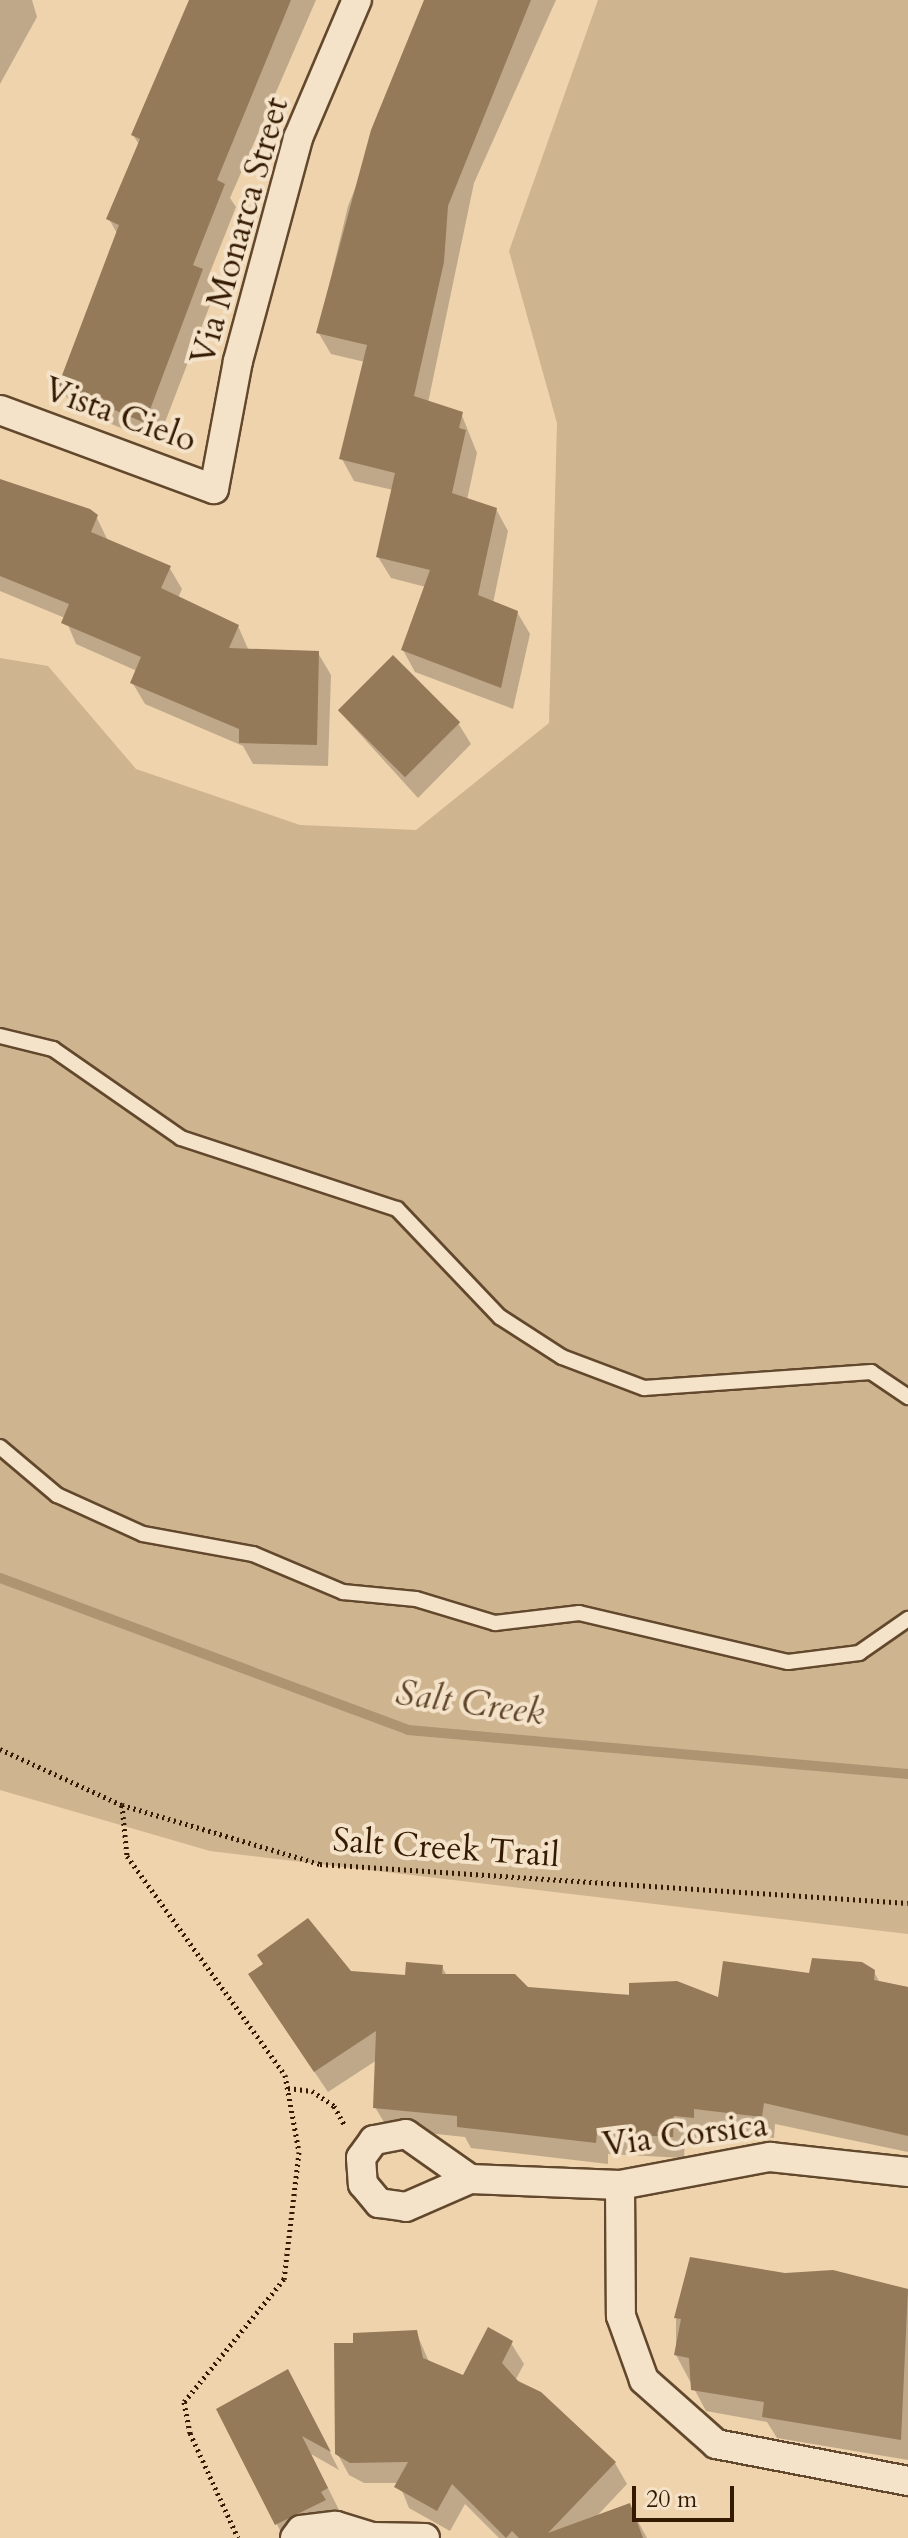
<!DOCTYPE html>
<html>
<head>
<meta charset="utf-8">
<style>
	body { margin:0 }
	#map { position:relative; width:908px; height:2538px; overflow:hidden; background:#eed3ac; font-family:Cardo,serif }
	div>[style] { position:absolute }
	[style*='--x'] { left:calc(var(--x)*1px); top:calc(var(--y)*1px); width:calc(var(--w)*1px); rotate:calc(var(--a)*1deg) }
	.green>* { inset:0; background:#ceb48f }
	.shadow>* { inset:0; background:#0003 }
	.stream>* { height:10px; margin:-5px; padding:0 5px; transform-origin:5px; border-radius:5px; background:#af9472 }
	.building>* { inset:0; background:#957a5a; transform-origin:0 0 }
	.path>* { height:5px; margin-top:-2.5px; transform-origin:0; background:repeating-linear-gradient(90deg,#341a01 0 2px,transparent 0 6px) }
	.roads { filter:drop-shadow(2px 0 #62482c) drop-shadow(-2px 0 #62482c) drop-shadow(0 2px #62482c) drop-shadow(0 -2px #62482c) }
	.lane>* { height:14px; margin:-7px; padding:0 7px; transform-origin:7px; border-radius:7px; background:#f4e2c9 }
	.street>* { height:28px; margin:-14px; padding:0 14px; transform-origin:14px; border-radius:14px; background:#f4e2c9 }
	span { translate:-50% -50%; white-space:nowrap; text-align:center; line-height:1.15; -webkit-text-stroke:8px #f4e2c9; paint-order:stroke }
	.street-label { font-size:34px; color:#341a01 }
	.water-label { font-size:36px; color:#5f4529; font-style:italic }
	.scale { position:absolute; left:632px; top:2486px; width:102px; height:36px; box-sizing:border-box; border:4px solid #341a01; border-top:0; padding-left:10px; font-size:24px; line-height:28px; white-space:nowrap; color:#341a01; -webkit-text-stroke:6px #f4e2c9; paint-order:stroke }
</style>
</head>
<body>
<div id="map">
	<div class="green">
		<div style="clip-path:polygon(598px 0,908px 0,908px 1934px,210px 1851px,0 1790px,0 658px,48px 666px,136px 769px,300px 825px,416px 830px,549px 723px,557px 423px,509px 251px)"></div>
	</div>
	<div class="shadow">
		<div style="clip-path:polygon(0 0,32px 0,37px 17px,0 84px)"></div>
		<div style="clip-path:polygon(192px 0,316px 0,230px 198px,236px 207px,207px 280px,215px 292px,157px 443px,73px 408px,60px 386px,118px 235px,109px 219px,140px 146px,133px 135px)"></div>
		<div style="clip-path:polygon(431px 0,556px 0,474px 183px,428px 403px,461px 413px,477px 453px,467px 500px,496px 509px,508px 531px,493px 603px,517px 612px,530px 634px,513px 709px,415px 672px,403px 650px,426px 587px,391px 578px,378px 557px,393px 490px,354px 481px,342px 459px,365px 362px,331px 354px,318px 332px,348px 206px)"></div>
		<div style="clip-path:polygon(0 480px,96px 516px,108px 541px,169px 567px,182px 589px,178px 598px,238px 626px,249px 651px,318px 653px,331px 675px,328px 766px,253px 764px,243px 746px,145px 704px,132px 682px,137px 671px,76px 644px,65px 618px,0 591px)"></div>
		<div style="clip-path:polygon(339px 711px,458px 723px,471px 744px,418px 798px)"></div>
		<div style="clip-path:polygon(442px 1967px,447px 1976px,527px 1989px,720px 2000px,811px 1975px,874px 1972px,879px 1981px,908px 1987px,908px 2152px,775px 2124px,774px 2138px,706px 2130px,705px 2139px,685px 2138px,684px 2158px,608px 2154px,608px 2164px,471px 2148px,465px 2137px,388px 2129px,375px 2107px,377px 2060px,328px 2092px,263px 1996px,350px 1973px,407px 1977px)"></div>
		<div style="clip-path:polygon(832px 2272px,908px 2289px,908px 2460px,777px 2438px,767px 2422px,706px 2411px,676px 2355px,676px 2318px,785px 2275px)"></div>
		<div style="clip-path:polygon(416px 2332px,430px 2364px,464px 2377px,511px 2343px,524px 2364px,516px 2379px,615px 2463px,627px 2484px,595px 2518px,629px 2505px,647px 2538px,499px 2538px,465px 2504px,450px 2531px,409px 2508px,399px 2483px,364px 2483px,349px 2475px,337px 2453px,355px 2345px)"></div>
		<div style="clip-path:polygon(300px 2393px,339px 2470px,311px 2454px,339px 2510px,284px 2538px,218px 2410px)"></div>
	</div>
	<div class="stream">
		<div style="--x:0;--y:1578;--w:435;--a:20.4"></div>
		<div style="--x:408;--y:1730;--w:502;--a:5.03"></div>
	</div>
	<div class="building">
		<div style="clip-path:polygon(189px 0,291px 0,217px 180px,225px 184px,193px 265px,203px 269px,145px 423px,58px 386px,119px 225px,106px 219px,140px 139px,131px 135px)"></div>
		<div style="clip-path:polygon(424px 0,531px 0,448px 206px,444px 262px,414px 396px,463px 412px,459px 428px,466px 430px,452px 493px,497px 508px,478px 595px,518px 611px,501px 688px,401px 650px,430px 570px,376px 557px,395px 473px,339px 459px,367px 345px,316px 333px,371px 130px)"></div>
		<div style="clip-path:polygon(0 479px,90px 509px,98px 515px,91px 532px,171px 566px,161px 588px,239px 625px,229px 648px,319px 651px,317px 745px,239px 743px,239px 729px,130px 683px,141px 657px,61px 623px,69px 604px,0 576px)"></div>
		<div style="left:393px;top:655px;width:95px;height:78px;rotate:45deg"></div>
		<div style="clip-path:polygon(308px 1918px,351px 1971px,405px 1975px,406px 1962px,443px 1965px,442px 1974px,515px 1974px,528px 1987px,629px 1995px,629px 1983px,677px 1981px,718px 1997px,723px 1961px,809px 1973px,812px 1958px,862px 1962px,875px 1970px,874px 1980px,908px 1987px,908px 2136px,764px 2103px,762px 2117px,694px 2109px,694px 2118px,674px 2116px,673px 2137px,597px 2133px,596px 2143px,457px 2127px,457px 2116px,373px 2108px,376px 2031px,314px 2072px,248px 1974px,263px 1964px,257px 1955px)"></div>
		<div style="clip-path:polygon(690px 2257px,785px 2273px,833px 2270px,908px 2289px,901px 2440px,762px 2417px,764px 2402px,691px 2390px,689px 2358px,674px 2355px,681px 2319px,674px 2318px)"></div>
		<div style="clip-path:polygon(488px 2327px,513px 2341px,502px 2363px,518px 2381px,541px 2392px,616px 2462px,548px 2533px,630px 2503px,643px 2538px,519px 2538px,512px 2531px,506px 2538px,452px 2484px,437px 2511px,394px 2487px,408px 2462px,350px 2463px,335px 2454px,334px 2343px,353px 2343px,353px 2333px,417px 2330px,423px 2358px,463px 2375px)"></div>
		<div style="clip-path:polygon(288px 2369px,331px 2452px,302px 2436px,328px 2488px,321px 2492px,326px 2500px,275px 2525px,216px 2409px)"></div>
	</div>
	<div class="path">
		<div style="--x:0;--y:1749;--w:134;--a:24.7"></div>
		<div style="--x:122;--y:1805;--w:207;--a:16.6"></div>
		<div style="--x:320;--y:1864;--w:589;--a:3.79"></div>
		<div style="--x:122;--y:1805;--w:51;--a:84.4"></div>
		<div style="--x:127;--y:1856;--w:270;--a:54.2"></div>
		<div style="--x:285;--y:2075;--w:78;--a:79.7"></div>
		<div style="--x:299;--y:2152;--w:128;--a:96.7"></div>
		<div style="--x:284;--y:2279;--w:159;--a:129.1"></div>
		<div style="--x:184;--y:2402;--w:32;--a:79"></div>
		<div style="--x:190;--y:2433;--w:115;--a:65.4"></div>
		<div style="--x:288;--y:2088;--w:24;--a:7"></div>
		<div style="--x:312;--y:2091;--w:27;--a:34"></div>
		<div style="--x:334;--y:2106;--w:23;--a:61"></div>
	</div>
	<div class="roads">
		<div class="lane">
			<div style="--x:0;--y:1036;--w:55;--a:13.8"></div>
			<div style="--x:53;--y:1049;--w:156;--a:34.8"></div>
			<div style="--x:181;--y:1138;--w:227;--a:18.2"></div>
			<div style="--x:397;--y:1209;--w:149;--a:46.4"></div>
			<div style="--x:500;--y:1317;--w:74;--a:32.8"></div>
			<div style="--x:562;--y:1357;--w:88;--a:20.7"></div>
			<div style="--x:644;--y:1388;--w:228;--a:-4"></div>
			<div style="--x:871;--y:1372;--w:45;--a:34"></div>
			<div style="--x:0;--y:1447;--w:75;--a:40.1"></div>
			<div style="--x:57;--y:1495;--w:94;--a:24.4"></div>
			<div style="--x:143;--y:1534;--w:112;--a:10.3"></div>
			<div style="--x:253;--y:1554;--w:98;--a:22.9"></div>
			<div style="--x:343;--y:1592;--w:73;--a:5.5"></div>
			<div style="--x:416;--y:1599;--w:83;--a:16.9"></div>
			<div style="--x:495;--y:1623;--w:85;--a:-6.8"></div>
			<div style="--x:579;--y:1613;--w:215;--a:13.2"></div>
			<div style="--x:788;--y:1662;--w:72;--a:-7.2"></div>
			<div style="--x:859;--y:1653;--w:60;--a:-34.8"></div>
		</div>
		<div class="street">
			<div style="--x:0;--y:410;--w:228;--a:20.3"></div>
			<div style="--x:214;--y:489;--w:130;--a:-79.4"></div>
			<div style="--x:238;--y:361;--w:231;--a:-74.9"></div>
			<div style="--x:298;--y:138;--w:150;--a:-66.9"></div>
			<div style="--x:470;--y:2179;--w:78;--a:-144.9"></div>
			<div style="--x:406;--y:2134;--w:33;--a:169"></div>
			<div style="--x:374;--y:2140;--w:22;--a:126"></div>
			<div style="--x:361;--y:2158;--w:26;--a:86"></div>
			<div style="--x:363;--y:2184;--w:25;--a:50"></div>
			<div style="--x:379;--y:2203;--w:27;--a:8"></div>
			<div style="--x:406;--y:2207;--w:70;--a:-23.6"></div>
			<div style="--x:470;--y:2179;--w:150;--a:2.3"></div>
			<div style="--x:620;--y:2185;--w:153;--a:-10.6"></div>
			<div style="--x:770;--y:2157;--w:139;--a:6.2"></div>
			<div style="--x:620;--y:2185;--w:131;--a:89.6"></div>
			<div style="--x:621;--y:2316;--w:68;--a:70.2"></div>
			<div style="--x:644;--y:2380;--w:96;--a:41.6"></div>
			<div style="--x:716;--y:2444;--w:196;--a:10.9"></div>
			<div style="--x:295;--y:2538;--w:10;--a:-53"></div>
			<div style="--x:301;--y:2530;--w:35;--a:-7"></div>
			<div style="--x:336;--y:2526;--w:39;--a:17"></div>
			<div style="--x:373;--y:2537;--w:52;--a:1.1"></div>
		</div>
	</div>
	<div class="street-label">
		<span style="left:240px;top:231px;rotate:-74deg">Via Monarca Street</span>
		<span style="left:120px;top:415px;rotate:20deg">Vista Cielo</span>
		<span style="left:446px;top:1848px;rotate:4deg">Salt Creek Trail</span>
		<span style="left:685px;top:2135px;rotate:-7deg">Via Corsica</span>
	</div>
	<div class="water-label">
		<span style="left:470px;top:1703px;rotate:8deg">Salt Creek</span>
	</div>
	<div class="scale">20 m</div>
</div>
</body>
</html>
